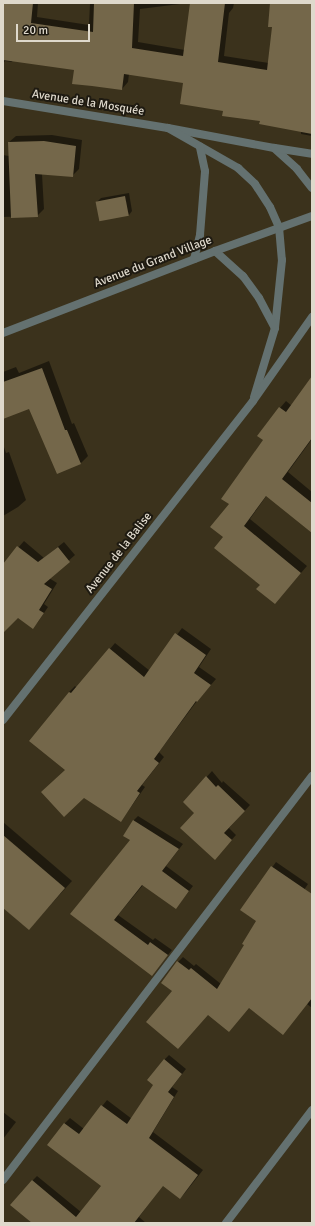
<!DOCTYPE html>
<html>
<head>
<meta charset="utf-8">
<style>
	body { margin:0 }
	#map { position:relative; width:315px; height:1226px; overflow:hidden; background:#3b321c; font-family:Signika,sans-serif }
	div>[style] { position:absolute }
	[style*='--x'] { left:calc(var(--x)*1px); top:calc(var(--y)*1px); width:calc(var(--w)*1px); rotate:calc(var(--a)*1deg) }
	.shadow>* { inset:0; background:#0007 }
	.building>* { inset:0; background:#74674a; transform-origin:0 0 }
	.minor>* { height:8px; margin:-4px; padding:0 4px; transform-origin:4px; border-radius:4px; background:#647170 }
	.tertiary>* { height:8px; margin:-4px; padding:0 4px; transform-origin:4px; border-radius:4px; background:#647170 }
	span { translate:-50% -50%; white-space:nowrap; text-align:center; line-height:1.15; -webkit-text-stroke:4px #1e1a11; paint-order:stroke }
	.street-label { font-size:12px; color:#dfd9cc }
	.frame { position:absolute; inset:0; border:4px solid #dfd9cc; pointer-events:none }
	.scale { position:absolute; left:16px; top:24px; width:74px; height:18px; box-sizing:border-box; border:2px solid #dfd9cc; border-top:0; padding-left:5px; font-size:12px; line-height:14px; white-space:nowrap; color:#dfd9cc; -webkit-text-stroke:3px #1e1a11; paint-order:stroke }
</style>
</head>
<body>
<div id="map">
	<div class="shadow">
		<div style="clip-path:polygon(3px 3px,38px 3px,37px 17px,89px 25px,90px 3px,188px 3px,140px 9px,138px 42px,185px 50px,191px 3px,234px 3px,233px 8px,229px 13px,224px 56px,269px 63px,273px 26px,271px 3px,301px 3px,312px 35px,312px 136px,301px 134px,301px 131px,224px 110px,185px 82px,129px 74px,128px 82px,122px 89px,75px 69px,13px 60px,12px 62px,5px 61px,3px 64px)"></div>
		<div style="clip-path:polygon(52px 135px,82px 140px,79px 169px,72px 176px,42px 174px,44px 209px,37px 216px,3px 217px,3px 155px,9px 156px,9px 142px,16px 136px)"></div>
		<div style="clip-path:polygon(129px 193px,132px 211px,129px 215px,97px 202px,101px 198px)"></div>
		<div style="clip-path:polygon(49px 361px,72px 424px,74px 423px,88px 456px,81px 463px,30px 408px,3px 418px,3px 372px,16px 367px,19px 373px)"></div>
		<div style="clip-path:polygon(312px 378px,312px 439px,288px 472px,312px 492px,312px 532px,267px 495px,250px 519px,307px 566px,275px 603px,224px 536px,230px 504px,280px 408px,286px 401px,292px 406px)"></div>
		<div style="clip-path:polygon(3px 444px,6px 453px,9px 452px,26px 500px,18px 507px,3px 516px)"></div>
		<div style="clip-path:polygon(24px 541px,44px 558px,64px 542px,75px 555px,49px 578px,57px 583px,44px 604px,48px 607px,38px 622px,33px 627px,18px 617px,3px 631px,3px 565px)"></div>
		<div style="clip-path:polygon(182px 628px,211px 649px,199px 667px,216px 679px,197px 701px,159px 752px,164px 757px,142px 785px,145px 787px,121px 821px,66px 770px,69px 692px,75px 686px,77px 688px,115px 643px,150px 671px)"></div>
		<div style="clip-path:polygon(212px 771px,222px 783px,223px 781px,250px 805px,229px 828px,236px 835px,220px 853px,195px 813px,184px 802px)"></div>
		<div style="clip-path:polygon(138px 816px,183px 844px,166px 866px,193px 886px,176px 908px,143px 885px,118px 915px,153px 940px,155px 938px,172px 950px,152px 975px,71px 914px,131px 840px,134px 820px)"></div>
		<div style="clip-path:polygon(3px 822px,72px 881px,29px 929px,3px 907px)"></div>
		<div style="clip-path:polygon(276px 862px,308px 884px,302px 893px,312px 902px,312px 1008px,307px 1004px,249px 1007px,208px 1014px,174px 991px,178px 962px,183px 957px,194px 966px,196px 964px,221px 984px,246px 945px,257px 921px,241px 910px)"></div>
		<div style="clip-path:polygon(169px 1055px,186px 1069px,172px 1087px,178px 1091px,153px 1132px,203px 1170px,185px 1193px,180px 1198px,163px 1185px,139px 1217px,146px 1223px,33px 1223px,32px 1181px,37px 1176px,81px 1212px,103px 1186px,49px 1145px,65px 1123px,70px 1118px,84px 1129px,107px 1100px,132px 1119px,154px 1085px,164px 1060px)"></div>
		<div style="clip-path:polygon(3px 1112px,16px 1122px,3px 1139px)"></div>
	</div>
	<div class="building">
		<div style="clip-path:polygon(3px 3px,33px 3px,31px 23px,93px 32px,94px 3px,134px 3px,132px 48px,183px 56px,190px 3px,225px 3px,218px 62px,267px 70px,272px 27px,268px 27px,270px 3px,312px 3px,312px 134px,259px 124px,260px 121px,222px 116px,223px 111px,180px 104px,183px 83px,124px 74px,122px 90px,92px 86px,72px 84px,74px 70px,3px 60px)"></div>
		<div style="clip-path:polygon(44px 141px,76px 146px,73px 177px,35px 174px,38px 217px,11px 218px,8px 142px)"></div>
		<div style="left:125px;top:196px;width:20px;height:30px;rotate:79deg"></div>
		<div style="clip-path:polygon(42px 368px,65px 430px,67px 430px,81px 464px,57px 474px,29px 409px,3px 419px,3px 382px)"></div>
		<div style="clip-path:polygon(312px 376px,312px 438px,282px 479px,312px 503px,312px 533px,266px 496px,244px 526px,301px 573px,275px 604px,256px 589px,260px 585px,214px 548px,223px 537px,210px 527px,229px 504px,221px 499px,263px 440px,257px 436px,279px 407px,286px 412px)"></div>
		<div style="clip-path:polygon(17px 546px,38px 562px,58px 547px,70px 562px,44px 584px,52px 589px,39px 610px,44px 613px,33px 629px,18px 618px,3px 633px,3px 564px)"></div>
		<div style="clip-path:polygon(175px 633px,206px 655px,194px 673px,211px 685px,197px 702px,196px 701px,154px 759px,159px 763px,137px 791px,140px 793px,121px 822px,84px 798px,64px 817px,41px 792px,65px 770px,29px 741px,69px 692px,71px 693px,109px 648px,144px 677px)"></div>
		<div style="clip-path:polygon(206px 776px,216px 787px,218px 785px,245px 811px,224px 833px,232px 840px,215px 860px,180px 828px,194px 813px,183px 802px)"></div>
		<div style="clip-path:polygon(133px 820px,179px 849px,162px 871px,189px 891px,176px 909px,142px 885px,114px 920px,148px 945px,150px 942px,168px 955px,152px 976px,70px 914px,130px 840px,123px 836px)"></div>
		<div style="clip-path:polygon(3px 835px,65px 888px,29px 930px,3px 908px)"></div>
		<div style="clip-path:polygon(271px 866px,312px 894px,312px 998px,283px 1035px,249px 1008px,229px 1032px,208px 1015px,178px 1049px,146px 1022px,172px 991px,161px 983px,177px 961px,189px 970px,191px 968px,217px 989px,244px 945px,242px 944px,256px 921px,240px 910px)"></div>
		<div style="clip-path:polygon(164px 1059px,182px 1074px,168px 1092px,174px 1097px,149px 1138px,198px 1175px,180px 1199px,163px 1186px,134px 1223px,32px 1223px,10px 1205px,32px 1180px,76px 1217px,101px 1186px,47px 1145px,64px 1123px,79px 1134px,101px 1105px,127px 1124px,153px 1085px,147px 1080px)"></div>
	</div>
	<div class="minor">
		<div style="--x:3;--y:1180;--w:509;--a:-52.59"></div>
		<div style="--x:226;--y:1223;--w:142;--a:-52.7"></div>
	</div>
	<div class="tertiary">
		<div style="--x:3;--y:101;--w:167;--a:9.3"></div>
		<div style="--x:168;--y:128;--w:108;--a:10.7"></div>
		<div style="--x:274;--y:148;--w:31;--a:42"></div>
		<div style="--x:297;--y:169;--w:24;--a:52"></div>
		<div style="--x:168;--y:128;--w:81;--a:29.7"></div>
		<div style="--x:238;--y:168;--w:23;--a:43"></div>
		<div style="--x:255;--y:184;--w:27;--a:57"></div>
		<div style="--x:270;--y:207;--w:22;--a:66"></div>
		<div style="--x:279;--y:227;--w:33;--a:85"></div>
		<div style="--x:282;--y:260;--w:68;--a:95.9"></div>
		<div style="--x:275;--y:328;--w:72;--a:106.9"></div>
		<div style="--x:275;--y:148;--w:37;--a:9"></div>
		<div style="--x:215;--y:251;--w:38;--a:42"></div>
		<div style="--x:243;--y:276;--w:27;--a:54"></div>
		<div style="--x:259;--y:298;--w:34;--a:62"></div>
		<div style="--x:194;--y:259;--w:25;--a:-76"></div>
		<div style="--x:200;--y:235;--w:64;--a:-85.5"></div>
		<div style="--x:205;--y:171;--w:25;--a:-102"></div>
		<div style="--x:3;--y:333;--w:227;--a:-21.1"></div>
		<div style="--x:215;--y:251;--w:103;--a:-19.8"></div>
		<div style="--x:3;--y:720;--w:405;--a:-51.9"></div>
		<div style="--x:253;--y:401;--w:103;--a:-54.9"></div>
	</div>
	<div class="street-label">
		<span style="left:88px;top:103px;rotate:9deg">Avenue de la Mosquée</span>
		<span style="left:153px;top:262px;rotate:-21deg">Avenue du Grand Village</span>
		<span style="left:119px;top:553px;rotate:-52deg">Avenue de la Balise</span>
	</div>
	<div class="frame"></div>
	<div class="scale">20 m</div>
</div>
</body>
</html>
